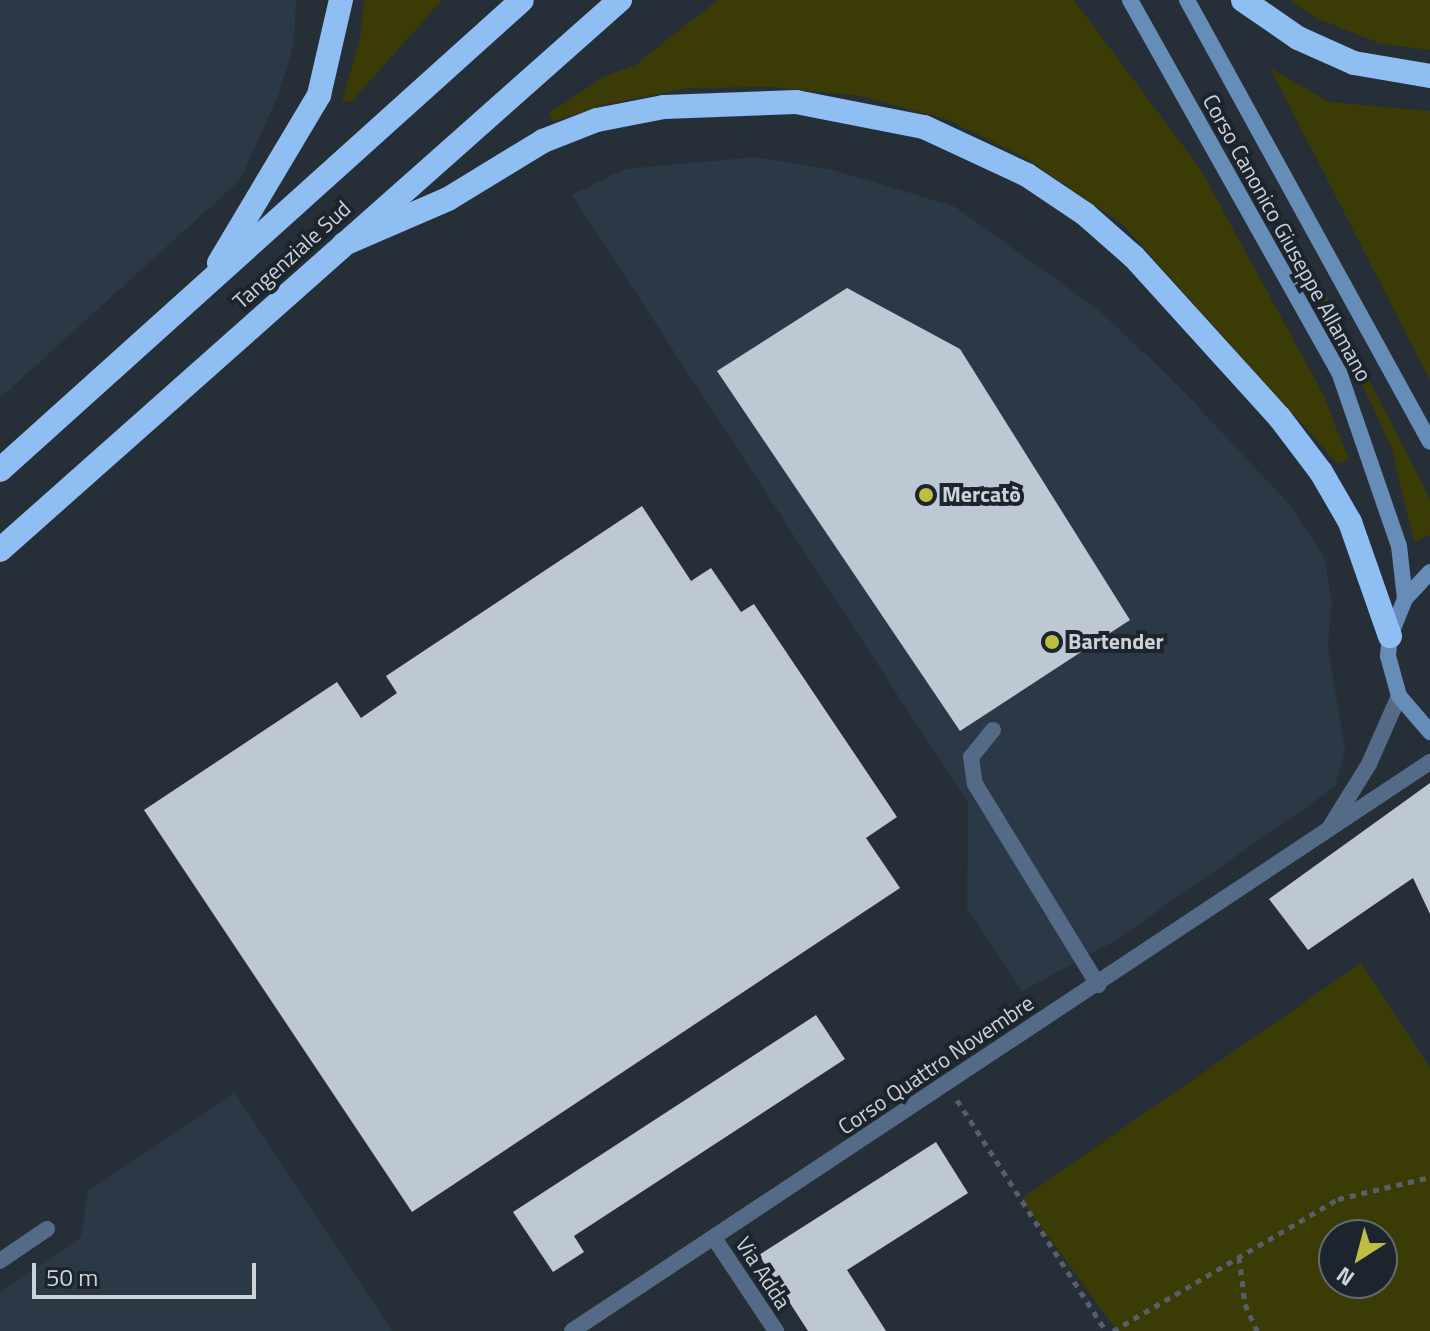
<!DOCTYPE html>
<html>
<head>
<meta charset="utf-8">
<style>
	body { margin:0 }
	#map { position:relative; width:1430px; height:1331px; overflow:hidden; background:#262e38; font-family:"Titillium Web",sans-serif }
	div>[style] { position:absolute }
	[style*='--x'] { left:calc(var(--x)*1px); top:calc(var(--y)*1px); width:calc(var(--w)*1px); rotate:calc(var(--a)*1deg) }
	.built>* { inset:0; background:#2b3846 }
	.green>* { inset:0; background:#3b3b05 }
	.building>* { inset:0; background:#bdc8d4 }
	.path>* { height:5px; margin-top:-2.5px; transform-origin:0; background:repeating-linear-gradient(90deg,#585f68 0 6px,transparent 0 12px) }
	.lane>* { height:16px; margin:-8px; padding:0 8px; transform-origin:8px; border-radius:8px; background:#536b86 }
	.street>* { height:16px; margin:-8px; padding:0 8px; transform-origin:8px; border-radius:8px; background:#536b86 }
	.secondary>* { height:16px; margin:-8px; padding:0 8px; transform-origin:8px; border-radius:8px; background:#668db8 }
	.highway>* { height:24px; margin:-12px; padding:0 12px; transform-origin:12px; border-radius:12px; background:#8fbef3 }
	.dots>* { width:22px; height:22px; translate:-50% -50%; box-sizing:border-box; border:4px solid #1c252e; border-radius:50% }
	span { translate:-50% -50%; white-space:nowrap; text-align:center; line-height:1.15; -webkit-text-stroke:8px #1c252e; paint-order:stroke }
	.street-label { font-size:22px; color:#cdd2d8 }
	.poi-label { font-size:22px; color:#cdd2d8; font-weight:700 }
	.left { translate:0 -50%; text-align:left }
	.north { position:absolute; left:1318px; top:1219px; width:80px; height:80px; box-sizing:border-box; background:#1c252e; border:2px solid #636a72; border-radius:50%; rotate:216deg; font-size:22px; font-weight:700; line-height:32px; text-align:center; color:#cdd2d8 }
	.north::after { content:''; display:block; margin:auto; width:28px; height:36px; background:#bebf42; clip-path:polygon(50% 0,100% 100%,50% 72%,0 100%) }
	.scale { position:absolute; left:32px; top:1263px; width:224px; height:36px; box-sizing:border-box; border:4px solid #cdd2d8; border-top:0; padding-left:10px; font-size:24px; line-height:28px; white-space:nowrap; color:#cdd2d8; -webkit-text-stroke:6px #1c252e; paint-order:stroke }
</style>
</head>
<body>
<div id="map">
	<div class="built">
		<div style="clip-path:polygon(0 0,296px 0,294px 44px,278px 96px,240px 180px,0 398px)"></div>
		<div style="clip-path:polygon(756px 157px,829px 169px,954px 206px,1096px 308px,1170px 377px,1288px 503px,1324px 557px,1332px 601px,1328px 646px,1345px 750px,1335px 787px,1116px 940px,1022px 991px,967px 908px,968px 803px,572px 195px,624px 169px)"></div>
		<div style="clip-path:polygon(235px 1093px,392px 1331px,0 1331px,0 1292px,81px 1237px,88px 1190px)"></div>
	</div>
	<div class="green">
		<div style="clip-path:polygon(364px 0,442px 0,351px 102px,342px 101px,360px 39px)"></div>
		<div style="clip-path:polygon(718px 0,1074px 0,1201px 170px,1323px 394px,1349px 460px,1337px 463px,1123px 225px,1031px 161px,946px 119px,860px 96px,772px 87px,689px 88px,602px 105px,553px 122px,549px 113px,607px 75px,634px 66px)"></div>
		<div style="clip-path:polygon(1289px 0,1430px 0,1430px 50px,1381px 44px,1318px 19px)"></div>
		<div style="clip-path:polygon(1270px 68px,1329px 102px,1430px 111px,1430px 380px)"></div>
		<div style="clip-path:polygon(1318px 279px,1430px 499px,1430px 535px,1414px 542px,1391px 446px,1317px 289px)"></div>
		<div style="clip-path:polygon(evenodd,1361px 963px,1430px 1068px,1430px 1331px,1117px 1331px,1021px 1199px,1361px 963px,1334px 1235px,1382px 1235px,1382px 1283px,1334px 1283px,1334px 1235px)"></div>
	</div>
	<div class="building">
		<div style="clip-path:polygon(847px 288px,960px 349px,1130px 620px,960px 731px,717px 371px)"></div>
		<div style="clip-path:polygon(642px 506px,691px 581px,711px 568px,741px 612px,754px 604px,897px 817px,866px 838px,900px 888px,412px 1212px,144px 810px,337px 682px,361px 718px,397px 693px,386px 676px)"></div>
		<div style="clip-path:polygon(1430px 783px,1430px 914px,1413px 878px,1308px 950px,1269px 899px)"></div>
		<div style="clip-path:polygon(816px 1015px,845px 1059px,574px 1236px,584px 1252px,553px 1272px,513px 1212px)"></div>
		<div style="clip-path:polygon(936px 1142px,968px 1193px,847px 1270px,886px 1331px,808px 1331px,759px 1255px)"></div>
	</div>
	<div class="path">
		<div style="--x:957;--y:1100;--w:275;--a:57.2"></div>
		<div style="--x:1239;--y:1257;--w:47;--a:82.7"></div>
		<div style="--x:1245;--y:1304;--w:30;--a:66"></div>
		<div style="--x:1113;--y:1331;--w:261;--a:-30.4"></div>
		<div style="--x:1338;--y:1199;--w:95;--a:-13.4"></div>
	</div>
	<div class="lane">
		<div style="--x:993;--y:730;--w:35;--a:129"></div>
		<div style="--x:971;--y:757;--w:27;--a:82"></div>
		<div style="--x:975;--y:784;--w:236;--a:58.5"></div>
		<div style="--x:0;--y:1261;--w:57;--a:-34.2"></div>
	</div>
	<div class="street">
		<div style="--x:1330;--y:827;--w:74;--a:-58.2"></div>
		<div style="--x:1369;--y:764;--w:74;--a:-66.2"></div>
		<div style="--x:714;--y:1238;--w:112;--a:56.3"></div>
		<div style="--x:572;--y:1331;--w:1030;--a:-33.55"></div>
	</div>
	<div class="secondary">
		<div style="--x:1130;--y:0;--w:427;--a:60.7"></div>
		<div style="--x:1339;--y:372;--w:184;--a:71"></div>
		<div style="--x:1399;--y:546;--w:53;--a:83.5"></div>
		<div style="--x:1187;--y:0;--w:504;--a:61.2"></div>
		<div style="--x:1430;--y:572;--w:37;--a:133"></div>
		<div style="--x:1405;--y:599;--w:40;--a:112"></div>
		<div style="--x:1390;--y:636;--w:20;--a:96"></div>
		<div style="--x:1388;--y:656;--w:41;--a:74.6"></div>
		<div style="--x:1399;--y:696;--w:48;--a:49.3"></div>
	</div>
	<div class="highway">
		<div style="--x:1243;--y:0;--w:67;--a:34.6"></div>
		<div style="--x:1298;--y:38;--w:61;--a:24.1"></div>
		<div style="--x:1354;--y:63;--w:77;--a:9.7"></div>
		<div style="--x:344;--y:244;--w:113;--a:-23.4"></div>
		<div style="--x:448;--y:199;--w:111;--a:-31.4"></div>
		<div style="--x:543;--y:141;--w:58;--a:-21.3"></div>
		<div style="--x:597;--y:120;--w:68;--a:-11"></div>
		<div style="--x:664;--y:107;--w:132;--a:-2.2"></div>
		<div style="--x:796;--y:102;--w:130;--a:11.1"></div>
		<div style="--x:924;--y:127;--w:114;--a:25"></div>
		<div style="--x:1027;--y:175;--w:70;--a:33.9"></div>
		<div style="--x:1085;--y:214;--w:65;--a:41.3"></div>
		<div style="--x:1134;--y:257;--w:217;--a:47.8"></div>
		<div style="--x:1280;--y:418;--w:68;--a:52.8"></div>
		<div style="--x:1321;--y:472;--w:58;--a:59.9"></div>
		<div style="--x:1350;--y:522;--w:121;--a:70.7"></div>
		<div style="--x:219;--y:263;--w:196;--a:-59.2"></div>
		<div style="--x:319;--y:95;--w:98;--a:-77"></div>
		<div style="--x:0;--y:470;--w:702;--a:-42"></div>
		<div style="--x:0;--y:550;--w:829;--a:-41.58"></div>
	</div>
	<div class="dots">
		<div style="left:926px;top:495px;background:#bebf42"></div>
		<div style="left:1052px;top:642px;background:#bebf42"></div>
	</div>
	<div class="street-label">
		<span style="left:1287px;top:238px;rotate:61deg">Corso Canonico Giuseppe Allamano</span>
		<span style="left:292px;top:255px;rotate:-42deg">Tangenziale Sud</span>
		<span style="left:936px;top:1065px;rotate:-34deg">Corso Quattro Novembre</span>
		<span style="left:763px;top:1273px;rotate:57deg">Via Adda</span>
	</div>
	<div class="poi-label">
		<span class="left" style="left:942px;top:495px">Mercatò</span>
		<span class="left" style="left:1068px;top:642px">Bartender</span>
	</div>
	<div class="north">N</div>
	<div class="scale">50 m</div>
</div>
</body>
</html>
